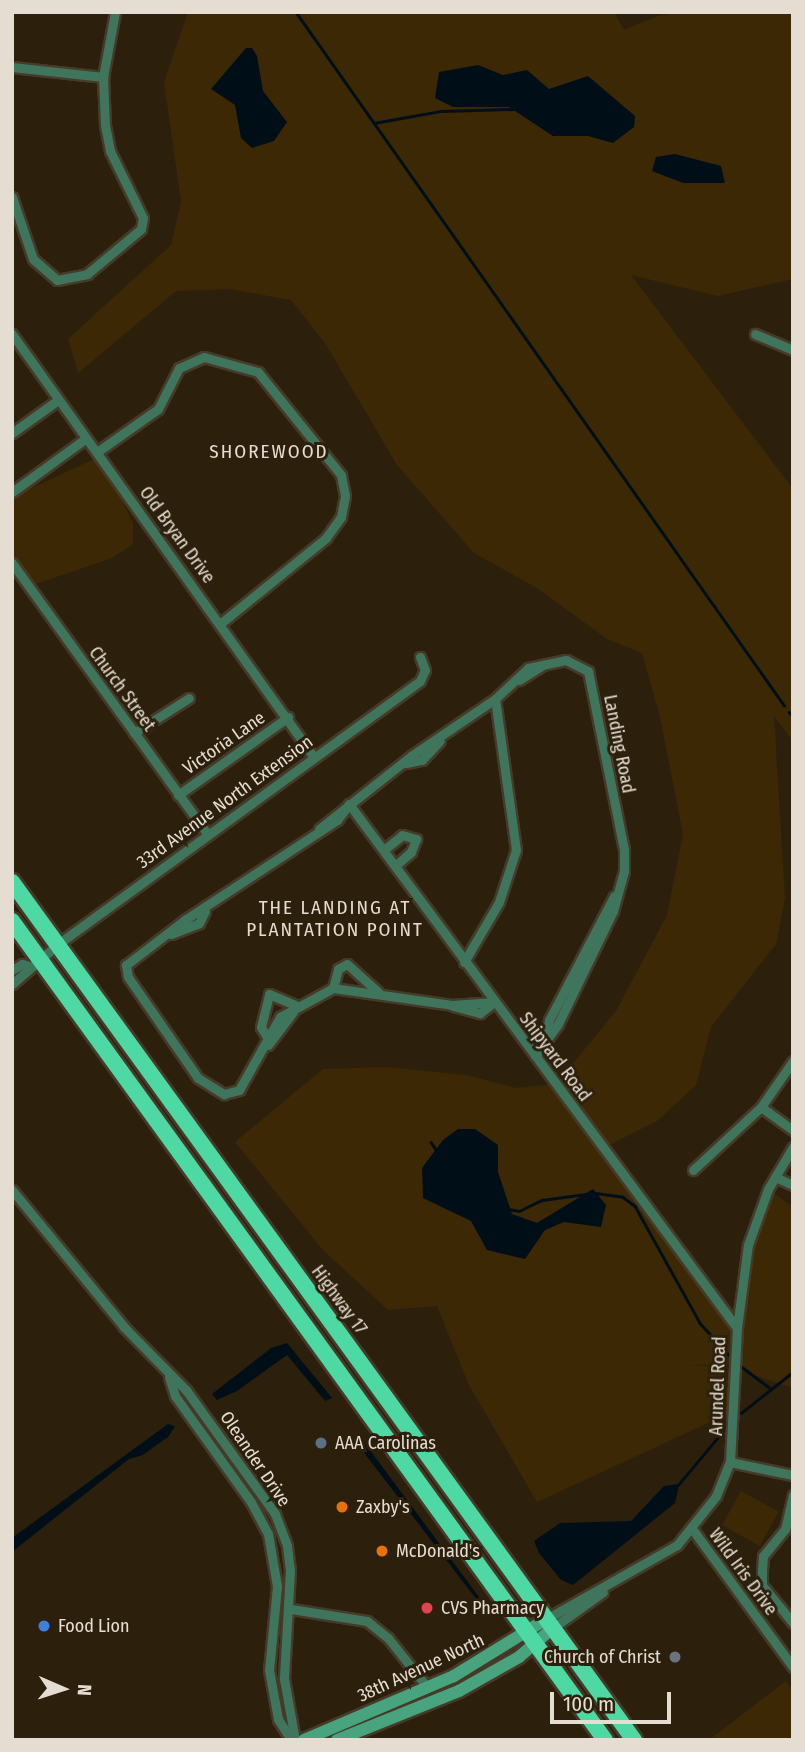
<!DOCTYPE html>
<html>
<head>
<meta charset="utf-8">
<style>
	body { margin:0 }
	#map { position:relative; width:805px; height:1752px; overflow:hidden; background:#2c200d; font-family:"Fira Sans Condensed",sans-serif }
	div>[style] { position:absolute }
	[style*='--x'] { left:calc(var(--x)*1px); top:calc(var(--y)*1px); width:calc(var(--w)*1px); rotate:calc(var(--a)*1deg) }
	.green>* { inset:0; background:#3c2805; transform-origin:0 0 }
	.water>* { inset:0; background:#000e18 }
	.stream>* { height:2.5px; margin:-1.25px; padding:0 1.25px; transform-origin:1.25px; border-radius:1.25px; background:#000e18 }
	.roads { filter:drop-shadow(2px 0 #463a28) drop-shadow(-2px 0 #463a28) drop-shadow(0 2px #463a28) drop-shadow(0 -2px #463a28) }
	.minor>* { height:9px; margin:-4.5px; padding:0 4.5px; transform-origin:4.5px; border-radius:4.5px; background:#3f755d }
	.secondary>* { height:12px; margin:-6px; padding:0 6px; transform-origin:6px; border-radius:6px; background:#48a47e }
	.trunk>* { height:16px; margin:-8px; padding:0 8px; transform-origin:8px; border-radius:8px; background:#4dd8a4 }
	.dots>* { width:19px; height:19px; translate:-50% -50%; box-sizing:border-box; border:4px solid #2c200d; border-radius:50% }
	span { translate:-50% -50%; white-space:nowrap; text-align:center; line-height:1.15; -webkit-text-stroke:6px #2c200d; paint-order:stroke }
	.street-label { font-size:18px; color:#e5ddd1 }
	.poi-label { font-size:18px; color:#e5ddd1 }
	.left { translate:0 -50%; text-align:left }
	.right { translate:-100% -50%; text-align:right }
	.neighbourhood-label { font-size:19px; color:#e5ddd1; letter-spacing:2px }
	.frame { position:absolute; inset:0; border:14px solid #e5ddd1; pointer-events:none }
	.north { position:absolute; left:28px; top:1654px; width:70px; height:70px; -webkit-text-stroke:5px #2c200d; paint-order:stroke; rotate:93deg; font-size:19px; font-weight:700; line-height:28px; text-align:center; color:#e5ddd1 }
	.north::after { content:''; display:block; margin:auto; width:24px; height:32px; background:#e5ddd1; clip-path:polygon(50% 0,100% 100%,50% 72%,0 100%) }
	.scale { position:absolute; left:550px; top:1692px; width:121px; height:32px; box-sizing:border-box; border:4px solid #e5ddd1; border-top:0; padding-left:9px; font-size:21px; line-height:24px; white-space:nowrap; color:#e5ddd1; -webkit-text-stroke:5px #2c200d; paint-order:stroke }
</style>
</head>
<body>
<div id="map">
	<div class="green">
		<div style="clip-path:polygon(188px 12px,614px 12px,624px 30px,658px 16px,683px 12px,793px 12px,793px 279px,718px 296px,631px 275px,793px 489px,793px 741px,774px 716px,785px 898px,776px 944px,711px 1027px,696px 1085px,657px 1121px,603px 1148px,734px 1329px,733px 1364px,689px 1365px,724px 1367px,736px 1410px,537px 1502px,469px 1385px,437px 1306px,388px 1310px,322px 1249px,235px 1142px,323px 1069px,385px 1067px,466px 1075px,516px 1088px,556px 1084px,616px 1011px,667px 915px,683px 834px,660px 717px,642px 653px,607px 639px,537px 588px,474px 553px,397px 465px,325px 343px,291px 300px,229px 289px,176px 291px,78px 373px,68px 339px,171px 245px,181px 202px,164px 82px)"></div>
		<div style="clip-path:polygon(101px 456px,133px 523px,133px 544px,112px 558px,36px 584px,12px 556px,12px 497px)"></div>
		<div style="clip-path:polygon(768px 1189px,793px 1207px,793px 1388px,739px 1370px,748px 1245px)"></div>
		<div style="left:741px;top:1491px;width:43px;height:39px;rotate:29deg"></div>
		<div style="clip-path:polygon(786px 1681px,793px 1691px,793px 1740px,709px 1740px)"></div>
	</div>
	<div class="water">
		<div style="clip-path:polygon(246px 48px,252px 48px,257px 56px,263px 91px,287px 122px,274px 141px,252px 148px,241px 138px,235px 105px,211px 89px)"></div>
		<div style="clip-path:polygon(478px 65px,503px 75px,527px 70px,549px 89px,588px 76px,635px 116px,634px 127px,613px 143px,588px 136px,553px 136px,509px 107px,453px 107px,435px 98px,439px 72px)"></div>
		<div style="clip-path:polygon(675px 154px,721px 166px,725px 183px,683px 183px,652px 171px,656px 157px)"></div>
		<div style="clip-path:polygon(458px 1129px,475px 1129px,498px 1145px,498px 1172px,512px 1214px,537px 1223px,593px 1189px,606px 1205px,601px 1227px,564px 1222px,545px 1230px,525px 1259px,487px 1250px,471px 1221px,423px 1198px,422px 1168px,443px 1140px)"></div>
		<div style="clip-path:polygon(287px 1343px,332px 1398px,325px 1401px,287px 1355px,237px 1391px,217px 1400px,212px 1394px,271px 1348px)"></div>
		<div style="clip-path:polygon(168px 1424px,175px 1426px,169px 1436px,143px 1455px,129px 1459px,12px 1552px,12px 1538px)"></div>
		<div style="clip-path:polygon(358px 1434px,479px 1597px,480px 1604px,355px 1441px)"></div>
		<div style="clip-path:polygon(679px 1484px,675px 1503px,573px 1585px,561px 1580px,539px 1553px,534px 1541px,560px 1523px,631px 1521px,664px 1486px)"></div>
	</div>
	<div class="stream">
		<div style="--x:296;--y:12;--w:848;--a:54.85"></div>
		<div style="--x:374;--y:123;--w:68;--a:-10.2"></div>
		<div style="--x:441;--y:111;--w:72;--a:-1.6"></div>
		<div style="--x:789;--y:712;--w:6;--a:45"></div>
		<div style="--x:431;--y:1142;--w:11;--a:56"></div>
		<div style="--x:596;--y:1193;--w:27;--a:8"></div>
		<div style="--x:623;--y:1197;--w:15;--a:37"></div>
		<div style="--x:635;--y:1206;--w:134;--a:60.9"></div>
		<div style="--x:700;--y:1323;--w:45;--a:47.7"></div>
		<div style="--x:509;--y:1209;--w:10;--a:11"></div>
		<div style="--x:519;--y:1211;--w:25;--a:-26"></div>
		<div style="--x:542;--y:1200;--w:44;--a:-7.8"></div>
		<div style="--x:742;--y:1367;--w:35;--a:37"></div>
		<div style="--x:741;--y:1413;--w:66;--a:-38.3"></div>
		<div style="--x:678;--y:1485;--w:80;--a:-50.1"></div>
	</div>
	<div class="roads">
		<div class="minor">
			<div style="--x:12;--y:67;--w:92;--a:6.3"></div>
			<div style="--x:12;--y:197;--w:65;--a:71.3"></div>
			<div style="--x:33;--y:259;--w:32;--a:41"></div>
			<div style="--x:57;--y:280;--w:31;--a:-11"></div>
			<div style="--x:87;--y:274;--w:70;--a:-39.8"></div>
			<div style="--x:141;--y:229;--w:11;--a:-80"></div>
			<div style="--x:143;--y:218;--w:75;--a:-116.2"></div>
			<div style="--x:110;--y:151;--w:26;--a:-101"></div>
			<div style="--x:105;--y:125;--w:48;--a:-92.4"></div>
			<div style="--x:103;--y:77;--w:66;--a:-79.5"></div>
			<div style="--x:12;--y:334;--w:518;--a:54.5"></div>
			<div style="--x:755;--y:334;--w:41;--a:22.8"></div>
			<div style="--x:12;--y:433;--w:57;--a:-35.7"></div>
			<div style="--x:97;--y:452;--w:75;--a:-35.2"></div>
			<div style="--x:158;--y:409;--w:46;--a:-62.9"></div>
			<div style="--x:179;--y:368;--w:27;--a:-24"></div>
			<div style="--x:204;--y:357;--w:56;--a:15.5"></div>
			<div style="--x:258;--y:372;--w:132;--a:51.1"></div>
			<div style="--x:341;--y:475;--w:21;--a:79"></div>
			<div style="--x:345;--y:496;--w:21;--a:101"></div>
			<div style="--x:341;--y:517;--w:26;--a:126"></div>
			<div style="--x:326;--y:538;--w:135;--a:141"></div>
			<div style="--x:12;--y:492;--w:90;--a:-36"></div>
			<div style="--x:12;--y:563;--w:333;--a:54.2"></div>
			<div style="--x:519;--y:680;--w:28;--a:-32"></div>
			<div style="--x:134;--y:733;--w:65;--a:-32.5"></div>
			<div style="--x:406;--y:763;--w:16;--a:-11"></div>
			<div style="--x:422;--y:760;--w:26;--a:-47"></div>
			<div style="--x:178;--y:795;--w:135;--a:-35.3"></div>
			<div style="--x:349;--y:804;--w:20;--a:127"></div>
			<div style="--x:337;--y:820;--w:181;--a:146.7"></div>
			<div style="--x:186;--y:919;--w:76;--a:142.5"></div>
			<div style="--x:126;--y:965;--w:12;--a:81"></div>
			<div style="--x:128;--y:977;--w:123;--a:55.3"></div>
			<div style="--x:198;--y:1078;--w:31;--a:32"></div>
			<div style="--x:224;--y:1094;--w:16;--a:-15"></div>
			<div style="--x:239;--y:1090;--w:84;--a:-60.7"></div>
			<div style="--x:280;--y:1017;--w:60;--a:-28.7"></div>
			<div style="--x:333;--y:988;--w:120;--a:8.1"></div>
			<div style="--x:452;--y:1005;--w:42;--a:-4.1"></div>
			<div style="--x:349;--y:804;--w:652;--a:53.48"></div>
			<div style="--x:319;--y:829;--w:117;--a:-38.4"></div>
			<div style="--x:411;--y:756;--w:102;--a:-34.2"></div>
			<div style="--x:495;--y:699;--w:45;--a:-43.2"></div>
			<div style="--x:528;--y:668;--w:39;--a:-12"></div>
			<div style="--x:566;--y:660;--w:25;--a:27"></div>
			<div style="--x:588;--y:671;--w:183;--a:78.6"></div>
			<div style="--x:624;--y:850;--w:21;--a:90"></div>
			<div style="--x:624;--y:871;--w:41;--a:105.4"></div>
			<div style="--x:613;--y:911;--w:126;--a:116"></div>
			<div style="--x:558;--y:1024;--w:39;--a:126"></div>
			<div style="--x:385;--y:849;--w:22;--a:-39"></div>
			<div style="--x:402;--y:835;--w:15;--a:16"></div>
			<div style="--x:416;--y:839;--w:14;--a:111"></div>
			<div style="--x:411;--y:852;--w:20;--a:139"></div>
			<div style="--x:171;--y:934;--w:30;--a:-21"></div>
			<div style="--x:199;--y:923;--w:13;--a:-63"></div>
			<div style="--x:464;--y:962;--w:69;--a:-59.7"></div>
			<div style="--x:499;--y:902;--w:55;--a:-71.9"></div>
			<div style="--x:516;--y:850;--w:152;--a:-97.9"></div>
			<div style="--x:12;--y:970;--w:12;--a:-31"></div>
			<div style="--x:22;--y:964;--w:7;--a:16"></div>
			<div style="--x:12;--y:984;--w:61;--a:-41"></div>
			<div style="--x:58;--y:944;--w:447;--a:-36"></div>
			<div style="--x:420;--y:681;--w:12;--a:-66"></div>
			<div style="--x:425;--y:670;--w:14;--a:-111"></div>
			<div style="--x:333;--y:988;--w:20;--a:-75"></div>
			<div style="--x:338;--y:969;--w:10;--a:-29"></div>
			<div style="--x:347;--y:964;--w:42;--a:42.1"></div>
			<div style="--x:453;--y:1006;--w:28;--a:15"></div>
			<div style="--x:480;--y:1013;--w:18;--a:-38"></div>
			<div style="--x:546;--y:1037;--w:17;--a:-80"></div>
			<div style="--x:549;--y:1020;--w:140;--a:-62.3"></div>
			<div style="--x:269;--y:1040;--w:15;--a:-122"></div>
			<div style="--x:261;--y:1027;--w:34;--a:-76"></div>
			<div style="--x:269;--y:994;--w:30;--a:23"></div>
			<div style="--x:268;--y:1045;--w:41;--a:-52.9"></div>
			<div style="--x:761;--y:1107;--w:39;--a:36"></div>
			<div style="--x:693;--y:1170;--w:93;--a:-42.8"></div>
			<div style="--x:761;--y:1107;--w:56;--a:-55.2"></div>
			<div style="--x:775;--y:1177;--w:20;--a:24"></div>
			<div style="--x:12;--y:1190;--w:177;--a:50.7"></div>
			<div style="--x:124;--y:1327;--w:88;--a:45.5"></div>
			<div style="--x:186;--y:1390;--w:153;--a:54.3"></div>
			<div style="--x:275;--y:1514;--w:34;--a:69"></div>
			<div style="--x:287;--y:1546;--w:24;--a:83"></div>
			<div style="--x:290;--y:1570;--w:109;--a:93.2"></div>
			<div style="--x:284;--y:1679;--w:62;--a:79.8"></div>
			<div style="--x:169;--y:1377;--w:20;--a:72"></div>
			<div style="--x:175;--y:1396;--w:130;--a:54.4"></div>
			<div style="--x:251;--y:1502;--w:36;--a:62"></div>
			<div style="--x:268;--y:1534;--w:53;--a:80.2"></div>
			<div style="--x:277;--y:1586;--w:84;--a:95.4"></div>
			<div style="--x:269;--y:1670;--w:50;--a:79.6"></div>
			<div style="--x:278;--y:1719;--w:25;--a:58"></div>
			<div style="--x:730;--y:1462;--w:64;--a:11.7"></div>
			<div style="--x:793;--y:1495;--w:35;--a:103"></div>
			<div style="--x:785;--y:1529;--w:35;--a:129"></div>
			<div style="--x:763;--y:1556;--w:13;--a:94"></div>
			<div style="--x:762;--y:1569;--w:16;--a:90"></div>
			<div style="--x:762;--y:1585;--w:49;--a:50.8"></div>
			<div style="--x:693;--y:1530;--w:170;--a:53.9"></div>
			<div style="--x:291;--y:1609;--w:77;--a:9"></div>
			<div style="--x:367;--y:1621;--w:27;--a:39"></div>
			<div style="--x:388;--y:1638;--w:63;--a:51.5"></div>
			<div style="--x:548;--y:1618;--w:148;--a:-29.5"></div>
			<div style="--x:677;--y:1545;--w:63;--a:-51.5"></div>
			<div style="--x:716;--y:1496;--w:37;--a:-68"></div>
			<div style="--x:730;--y:1462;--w:134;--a:-87"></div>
			<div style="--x:737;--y:1328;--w:84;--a:-82.5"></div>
			<div style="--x:748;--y:1245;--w:59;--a:-70.3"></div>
			<div style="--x:768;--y:1189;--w:49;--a:-59.2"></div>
			<div style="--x:554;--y:1627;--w:60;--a:-35.5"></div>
		</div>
		<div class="secondary">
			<div style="--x:304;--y:1740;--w:163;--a:-23.1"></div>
			<div style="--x:454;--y:1676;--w:110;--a:-31.7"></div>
			<div style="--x:337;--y:1740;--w:131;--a:-21.9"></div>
			<div style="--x:459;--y:1691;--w:69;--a:-29.5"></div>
			<div style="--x:519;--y:1657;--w:46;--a:-40.6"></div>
		</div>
		<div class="trunk">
			<div style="--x:12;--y:882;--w:1060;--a:54.06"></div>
			<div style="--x:12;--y:921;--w:1011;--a:54.09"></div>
		</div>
	</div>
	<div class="dots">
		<div style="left:321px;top:1443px;background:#5c6f8a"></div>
		<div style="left:342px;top:1507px;background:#e8710a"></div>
		<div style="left:382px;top:1551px;background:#e8710a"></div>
		<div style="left:427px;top:1608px;background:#e0444e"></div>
		<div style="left:44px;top:1626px;background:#3f7fe0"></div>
		<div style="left:675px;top:1657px;background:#6b7280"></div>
	</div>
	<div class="street-label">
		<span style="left:177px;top:535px;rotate:54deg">Old Bryan Drive</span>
		<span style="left:122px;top:689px;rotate:54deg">Church Street</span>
		<span style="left:224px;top:743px;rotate:-35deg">Victoria Lane</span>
		<span style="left:619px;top:744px;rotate:79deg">Landing Road</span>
		<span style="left:225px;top:802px;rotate:-36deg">33rd Avenue North Extension</span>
		<span style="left:555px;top:1057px;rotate:53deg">Shipyard Road</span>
		<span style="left:339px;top:1300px;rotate:54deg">Highway 17</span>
		<span style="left:718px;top:1386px;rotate:-88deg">Arundel Road</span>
		<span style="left:255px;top:1459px;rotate:56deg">Oleander Drive</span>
		<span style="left:743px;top:1572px;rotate:54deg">Wild Iris Drive</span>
		<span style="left:421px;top:1668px;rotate:-25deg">38th Avenue North</span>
	</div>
	<div class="poi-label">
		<span class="left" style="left:335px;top:1443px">AAA Carolinas</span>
		<span class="left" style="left:356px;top:1507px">Zaxby's</span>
		<span class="left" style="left:396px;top:1551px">McDonald's</span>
		<span class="left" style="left:441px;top:1608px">CVS Pharmacy</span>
		<span class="left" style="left:58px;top:1626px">Food Lion</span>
		<span class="right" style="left:661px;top:1657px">Church of Christ</span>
	</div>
	<div class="neighbourhood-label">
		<span style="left:269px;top:452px">SHOREWOOD</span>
		<span style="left:335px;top:919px">THE LANDING AT<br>PLANTATION POINT</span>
	</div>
	<div class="frame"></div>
	<div class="north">N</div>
	<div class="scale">100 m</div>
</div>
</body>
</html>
